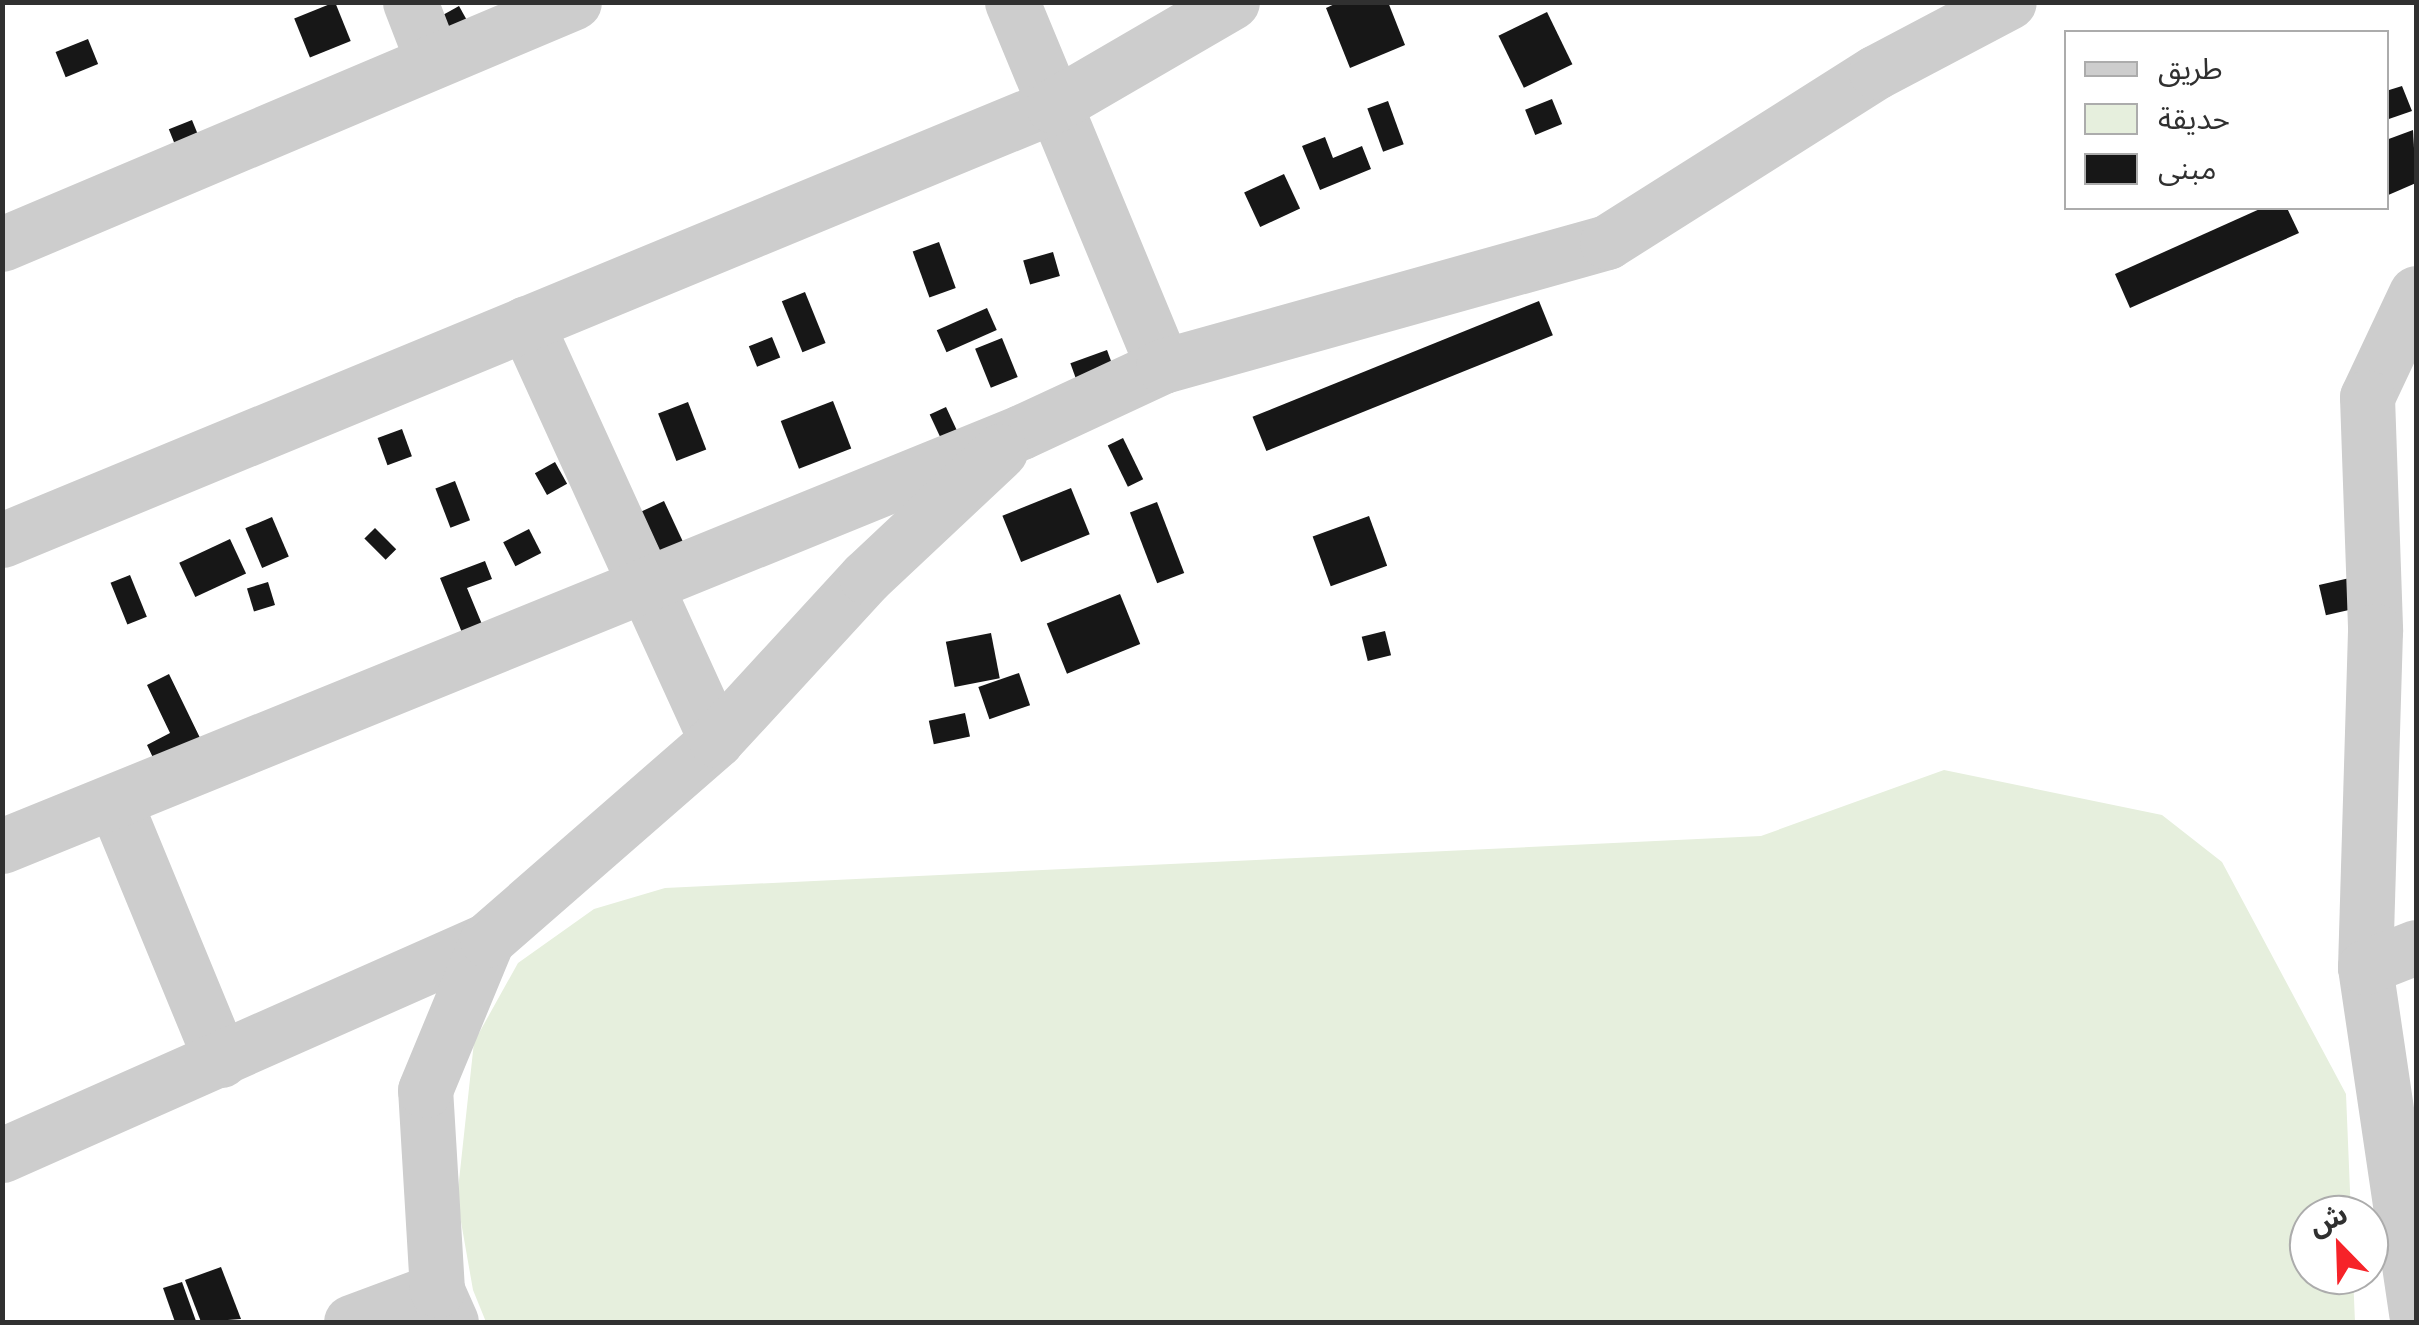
<!DOCTYPE html>
<html>
<head>
<meta charset="utf-8">
<style>
	body { margin:0 }
	#map { position:relative; width:2419px; height:1325px; overflow:hidden; background:#fff; font-family:Ubuntu,"Noto Sans Arabic",sans-serif }
	div>[style] { position:absolute }
	[style*='--x'] { left:calc(var(--x)*1px); top:calc(var(--y)*1px); width:calc(var(--w)*1px); rotate:calc(var(--a)*1deg) }
	.green>* { inset:0; background:#e6efdd }
	.building>* { inset:0; background:#171717; transform-origin:0 0 }
	.minor>* { height:55px; margin:-27.5px; padding:0 27.5px; transform-origin:27.5px; border-radius:27.5px; background:#cdcdcd }
	span { translate:-50% -50%; white-space:nowrap; text-align:center; line-height:1.15; -webkit-text-stroke:10px #fff; paint-order:stroke }
	.frame { position:absolute; inset:0; border:5px solid #303030; pointer-events:none }
	.legend { position:absolute; left:2064px; top:30px; width:325px; height:180px; box-sizing:border-box; background:#fff; border:2px solid #acacac; margin:0; padding:12px 18px; list-style:none; font-size:30px; color:#303030 }
	.legend li { display:flex; align-items:center; gap:20px; height:50px }
	.legend b { width:50px; border:2px solid #acacac }
	.north { position:absolute; left:2289px; top:1195px; width:100px; height:100px; box-sizing:border-box; background:#fff; border:2px solid #acacac; border-radius:50%; rotate:337deg; font-size:28px; font-weight:700; line-height:40px; text-align:center; color:#303030 }
	.north::after { content:''; display:block; margin:auto; width:35px; height:45px; background:#f62329; clip-path:polygon(50% 0,100% 100%,50% 72%,0 100%) }
</style>
</head>
<body>
<div id="map">
	<div class="green">
		<div style="clip-path:polygon(1944px 770px,2162px 815px,2222px 862px,2346px 1094px,2351px 1215px,2309px 1215px,2309px 1275px,2353px 1275px,2355px 1322px,486px 1322px,473px 1290px,457px 1199px,474px 1042px,518px 963px,594px 909px,665px 888px,1761px 836px)"></div>
	</div>
	<div class="building">
		<div style="left:335px;top:2px;width:42px;height:44px;rotate:68deg"></div>
		<div style="clip-path:polygon(1339px 2px,1388px 2px,1405px 45px,1350px 68px,1326px 8px)"></div>
		<div style="left:459px;top:6px;width:25px;height:21px;rotate:61deg"></div>
		<div style="left:1547px;top:12px;width:58px;height:54px;rotate:64deg"></div>
		<div style="left:88px;top:39px;width:27px;height:35px;rotate:68deg"></div>
		<div style="clip-path:polygon(2402px 86px,2412px 111px,2386px 120px,2386px 91px)"></div>
		<div style="left:1552px;top:99px;width:27px;height:29px;rotate:68deg"></div>
		<div style="left:1388px;top:101px;width:46px;height:22px;rotate:70deg"></div>
		<div style="left:192px;top:120px;width:27px;height:25px;rotate:68deg"></div>
		<div style="clip-path:polygon(2413px 130px,2416px 183px,2386px 196px,2386px 140px)"></div>
		<div style="clip-path:polygon(1325px 137px,1333px 158px,1362px 146px,1371px 169px,1320px 190px,1302px 146px)"></div>
		<div style="left:1284px;top:174px;width:38px;height:44px;rotate:65deg"></div>
		<div style="clip-path:polygon(2262px 208px,2287px 208px,2299px 233px,2130px 308px,2115px 274px)"></div>
		<div style="left:939px;top:242px;width:49px;height:28px;rotate:70deg"></div>
		<div style="left:1053px;top:252px;width:25px;height:31px;rotate:74deg"></div>
		<div style="left:805px;top:292px;width:55px;height:25px;rotate:68deg"></div>
		<div style="left:1539px;top:301px;width:37px;height:309px;rotate:68deg"></div>
		<div style="left:987px;top:308px;width:24px;height:55px;rotate:66deg"></div>
		<div style="left:772px;top:337px;width:22px;height:25px;rotate:68deg"></div>
		<div style="left:1002px;top:338px;width:42px;height:29px;rotate:68deg"></div>
		<div style="left:1107px;top:350px;width:23px;height:39px;rotate:70deg"></div>
		<div style="left:833px;top:401px;width:51px;height:56px;rotate:69deg"></div>
		<div style="left:688px;top:402px;width:51px;height:32px;rotate:69deg"></div>
		<div style="left:946px;top:407px;width:35px;height:18px;rotate:65deg"></div>
		<div style="left:402px;top:429px;width:29px;height:26px;rotate:70deg"></div>
		<div style="left:1123px;top:438px;width:46px;height:17px;rotate:64deg"></div>
		<div style="left:555px;top:462px;width:25px;height:23px;rotate:61deg"></div>
		<div style="left:455px;top:481px;width:42px;height:21px;rotate:69deg"></div>
		<div style="left:1071px;top:488px;width:50px;height:74px;rotate:68deg"></div>
		<div style="left:664px;top:501px;width:54px;height:25px;rotate:65deg"></div>
		<div style="left:1157px;top:502px;width:76px;height:29px;rotate:69deg"></div>
		<div style="left:1369px;top:516px;width:53px;height:60px;rotate:70deg"></div>
		<div style="left:272px;top:517px;width:43px;height:29px;rotate:67deg"></div>
		<div style="left:375px;top:528px;width:30px;height:15px;rotate:45deg"></div>
		<div style="left:529px;top:529px;width:27px;height:29px;rotate:63deg"></div>
		<div style="left:230px;top:539px;width:38px;height:56px;rotate:65deg"></div>
		<div style="clip-path:polygon(485px 561px,492px 579px,467px 588px,491px 646px,471px 655px,440px 578px)"></div>
		<div style="left:130px;top:575px;width:45px;height:21px;rotate:68deg"></div>
		<div style="left:2354px;top:577px;width:31px;height:36px;rotate:77deg"></div>
		<div style="left:268px;top:582px;width:24px;height:22px;rotate:73deg"></div>
		<div style="left:1120px;top:594px;width:54px;height:79px;rotate:68deg"></div>
		<div style="left:1385px;top:631px;width:25px;height:24px;rotate:76deg"></div>
		<div style="left:991px;top:633px;width:46px;height:46px;rotate:79deg"></div>
		<div style="left:1019px;top:673px;width:34px;height:43px;rotate:71deg"></div>
		<div style="clip-path:polygon(169px 674px,202px 742px,156px 764px,147px 745px,170px 733px,147px 685px)"></div>
		<div style="left:965px;top:713px;width:24px;height:37px;rotate:78deg"></div>
		<div style="clip-path:polygon(221px 1267px,241px 1319px,201px 1322px,185px 1280px)"></div>
		<div style="clip-path:polygon(182px 1282px,196px 1321px,190px 1322px,175px 1322px,163px 1288px)"></div>
	</div>
	<div class="minor">
		<div style="--x:410;--y:2;--w:61;--a:68.9"></div>
		<div style="--x:1012;--y:2;--w:394;--a:67.5"></div>
		<div style="--x:2;--y:244;--w:621;--a:-22.93"></div>
		<div style="--x:2416;--y:293;--w:115;--a:115.2"></div>
		<div style="--x:2367;--y:397;--w:234;--a:88"></div>
		<div style="--x:2375;--y:631;--w:336;--a:91.7"></div>
		<div style="--x:2365;--y:967;--w:350;--a:81.6"></div>
		<div style="--x:526;--y:323;--w:458;--a:65.5"></div>
		<div style="--x:2;--y:540;--w:1137;--a:-22.44"></div>
		<div style="--x:1053;--y:106;--w:207;--a:-30.2"></div>
		<div style="--x:115;--y:803;--w:278;--a:67.6"></div>
		<div style="--x:2;--y:846;--w:1100;--a:-22.11"></div>
		<div style="--x:1021;--y:432;--w:157;--a:-24.9"></div>
		<div style="--x:1163;--y:366;--w:461;--a:-15.6"></div>
		<div style="--x:1607;--y:242;--w:318;--a:-32.3"></div>
		<div style="--x:1876;--y:72;--w:150;--a:-27.8"></div>
		<div style="--x:2365;--y:967;--w:55;--a:-21.4"></div>
		<div style="--x:2;--y:1155;--w:531;--a:-23.91"></div>
		<div style="--x:351;--y:1322;--w:92;--a:-20.4"></div>
		<div style="--x:451;--y:1322;--w:35;--a:-114"></div>
		<div style="--x:437;--y:1290;--w:200;--a:-93.4"></div>
		<div style="--x:425;--y:1090;--w:162;--a:-67.5"></div>
		<div style="--x:487;--y:940;--w:304;--a:-41.1"></div>
		<div style="--x:716;--y:740;--w:222;--a:-47.4"></div>
		<div style="--x:866;--y:577;--w:184;--a:-43.2"></div>
	</div>
	<div class="frame"></div>
	<ul class="legend">
	<li><b style="height:12px;background:#cdcdcd"></b>طريق</li>
	<li><b style="height:28px;background:#e6efdd"></b>حديقة</li>
	<li><b style="height:28px;background:#171717"></b>مبنى</li>
	</ul>
	<div class="north">ش</div>
</div>
</body>
</html>
